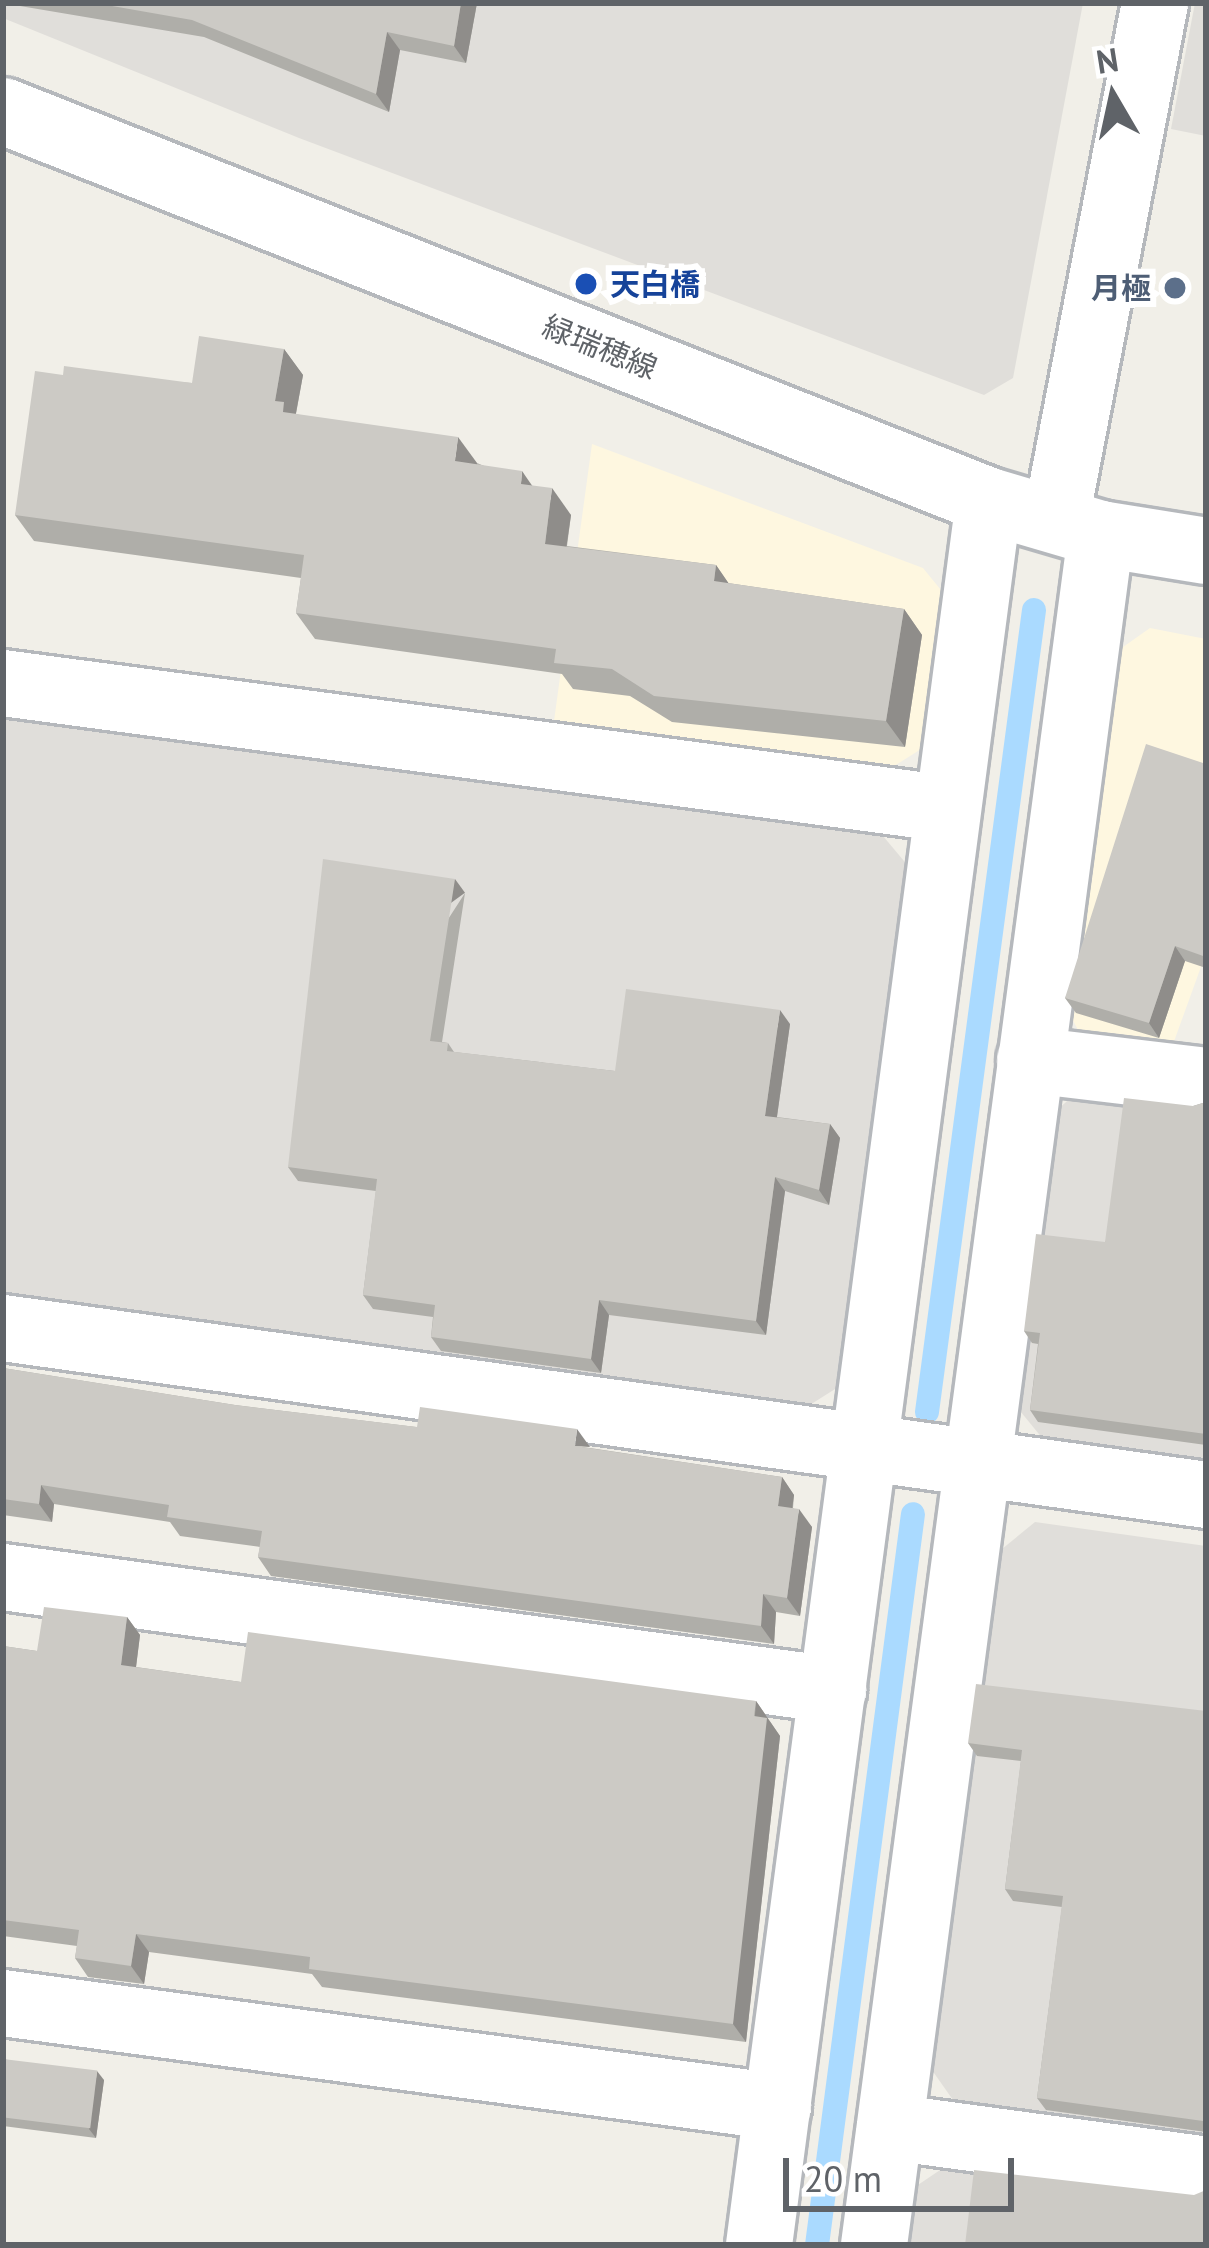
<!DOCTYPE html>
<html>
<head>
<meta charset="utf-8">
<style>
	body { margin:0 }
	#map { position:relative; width:1209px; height:2248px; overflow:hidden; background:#f1efe8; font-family:"PT Sans","Noto Sans JP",sans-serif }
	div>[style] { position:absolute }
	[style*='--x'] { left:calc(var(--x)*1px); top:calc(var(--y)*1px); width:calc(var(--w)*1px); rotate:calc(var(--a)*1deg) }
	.commercial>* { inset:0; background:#fef7e0 }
	.industrial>* { inset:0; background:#e0deda }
	.stream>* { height:24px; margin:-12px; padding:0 12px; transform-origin:12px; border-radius:12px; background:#aadaff }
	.roads { filter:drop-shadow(3px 0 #b5b8bc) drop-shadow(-3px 0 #b5b8bc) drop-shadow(0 3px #b5b8bc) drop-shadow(0 -3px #b5b8bc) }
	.street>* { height:66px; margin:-33px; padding:0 33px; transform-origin:33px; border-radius:33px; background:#fff }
	.secondary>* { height:66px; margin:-33px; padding:0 33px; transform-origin:33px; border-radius:33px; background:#fff }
	.wall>* { inset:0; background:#afaea9 }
	.shaded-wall>* { inset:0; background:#8f8d8a; transform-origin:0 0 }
	.building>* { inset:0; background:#cccac5; transform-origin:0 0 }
	.dots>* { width:33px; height:33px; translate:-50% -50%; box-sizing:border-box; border:6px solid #fff; border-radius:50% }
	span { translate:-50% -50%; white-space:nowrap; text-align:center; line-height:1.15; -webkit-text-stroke:12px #fff; paint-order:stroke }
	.transit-label { font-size:30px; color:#164399; font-weight:700 }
	.left { translate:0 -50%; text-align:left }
	.service-label { font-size:30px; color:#4e5e75; font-weight:700 }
	.right { translate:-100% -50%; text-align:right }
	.street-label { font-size:30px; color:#5f6368 }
	.frame { position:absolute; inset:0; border:6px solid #5f6368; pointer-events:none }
	.north { position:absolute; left:1053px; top:36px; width:120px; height:120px; -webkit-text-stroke:9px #fff; paint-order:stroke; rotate:351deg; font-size:33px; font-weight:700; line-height:48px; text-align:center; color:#5f6368 }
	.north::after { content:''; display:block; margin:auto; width:42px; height:54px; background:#5f6368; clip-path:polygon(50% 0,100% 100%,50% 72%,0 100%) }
	.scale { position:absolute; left:783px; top:2158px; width:231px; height:54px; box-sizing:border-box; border:6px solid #5f6368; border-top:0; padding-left:15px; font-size:36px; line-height:42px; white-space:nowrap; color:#5f6368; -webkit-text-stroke:9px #fff; paint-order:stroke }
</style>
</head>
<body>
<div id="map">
	<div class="commercial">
		<div style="clip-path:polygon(592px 444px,923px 568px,945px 595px,926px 746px,891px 768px,554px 721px)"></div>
		<div style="clip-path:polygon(1150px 628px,1206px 639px,1206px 953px,1168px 1058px,1087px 1047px,1068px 1011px,1116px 652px)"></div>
	</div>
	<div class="industrial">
		<div style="clip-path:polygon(3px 3px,1083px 3px,1013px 378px,984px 395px,299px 138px,3px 18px)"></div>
		<div style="clip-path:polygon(1195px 3px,1206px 3px,1206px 136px,1171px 129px)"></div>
		<div style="clip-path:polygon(3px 717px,883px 836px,909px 867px,843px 1384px,805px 1408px,3px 1296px)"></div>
		<div style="clip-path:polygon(1087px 1083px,1206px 1100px,1206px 1462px,1043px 1439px,1016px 1406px,1055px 1112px)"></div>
		<div style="clip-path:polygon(1035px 1522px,1206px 1546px,1206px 2136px,953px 2100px,927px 2063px,1002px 1549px)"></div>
		<div style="clip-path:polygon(946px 2166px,1206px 2201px,1206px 2245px,902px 2245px,909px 2191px)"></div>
	</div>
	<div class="stream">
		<div style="--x:927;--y:1412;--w:809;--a:-82.4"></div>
		<div style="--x:817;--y:2245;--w:737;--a:-82.52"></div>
	</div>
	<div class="roads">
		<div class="street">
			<div style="--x:1056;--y:519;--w:525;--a:-79.14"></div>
			<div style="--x:3;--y:683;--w:953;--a:7.59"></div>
			<div style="--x:1030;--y:1060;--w:177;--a:6.8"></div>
			<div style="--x:3;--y:1328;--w:1215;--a:7.9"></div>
			<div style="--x:3;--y:1577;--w:838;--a:7.75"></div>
			<div style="--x:3;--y:2003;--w:782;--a:7.64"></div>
			<div style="--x:890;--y:2127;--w:319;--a:7.7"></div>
			<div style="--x:759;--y:2245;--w:1759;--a:-82.49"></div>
			<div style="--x:874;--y:2245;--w:1726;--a:-82.44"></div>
		</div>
		<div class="secondary">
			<div style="--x:3;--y:111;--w:1060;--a:21.58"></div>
			<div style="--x:989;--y:501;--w:117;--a:16.4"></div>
			<div style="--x:1101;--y:534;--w:106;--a:9.2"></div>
		</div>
	</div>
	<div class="wall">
		<div style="clip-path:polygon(19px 3px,477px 3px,466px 63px,400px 50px,389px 112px,204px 37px,20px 6px)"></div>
		<div style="clip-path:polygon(284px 349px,303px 375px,296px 414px,477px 463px,532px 486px,571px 515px,567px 546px,716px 565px,728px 583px,904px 609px,922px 635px,905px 747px,672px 722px,630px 696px,573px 689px,562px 674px,315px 639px,296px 613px,301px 578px,34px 541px,15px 515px,63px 375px,192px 383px)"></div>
		<div style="clip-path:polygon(1206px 764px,1206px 968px,1185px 961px,1159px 1038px,1076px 1013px,1065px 998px)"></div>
		<div style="clip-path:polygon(465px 893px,442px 1042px,448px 1043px,454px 1052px,615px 1071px,790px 1024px,777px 1117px,830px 1124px,840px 1138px,829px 1205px,785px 1191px,766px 1335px,609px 1315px,601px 1373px,441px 1351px,431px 1337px,433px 1317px,373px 1309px,363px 1295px,376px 1191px,298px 1181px,288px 1167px)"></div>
		<div style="clip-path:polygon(1206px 1102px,1206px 1445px,1038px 1422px,1030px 1410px,1038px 1344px,1032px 1343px,1024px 1331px,1105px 1242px,1193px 1106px)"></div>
		<div style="clip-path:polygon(3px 1368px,235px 1405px,590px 1448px,782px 1477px,794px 1495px,793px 1508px,812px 1527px,800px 1616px,776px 1612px,774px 1644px,271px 1576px,258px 1557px,260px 1547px,180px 1536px,170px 1522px,54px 1504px,52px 1522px,3px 1515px)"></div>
		<div style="clip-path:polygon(127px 1617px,140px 1635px,136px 1667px,241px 1682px,756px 1701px,780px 1736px,746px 2042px,322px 1987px,312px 1974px,149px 1952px,144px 1984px,88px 1977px,75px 1958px,77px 1946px,3px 1936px,3px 1646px,37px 1651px)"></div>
		<div style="clip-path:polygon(1206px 1711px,1206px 2132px,1046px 2110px,1037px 2098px,1062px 1907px,1013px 1901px,1005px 1889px,1021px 1761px,977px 1756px,968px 1743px)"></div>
		<div style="clip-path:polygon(3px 2059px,104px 2080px,96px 2138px,3px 2126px)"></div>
	</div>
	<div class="shaded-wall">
		<div style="clip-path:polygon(461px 3px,477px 3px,466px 63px,454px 46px)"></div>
		<div style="clip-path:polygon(387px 32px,400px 50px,389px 112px,376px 94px)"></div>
		<div style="clip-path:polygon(284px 349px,303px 375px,295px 418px,301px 438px,275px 401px)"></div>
		<div style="clip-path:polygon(458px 437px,477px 463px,474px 487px,455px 461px)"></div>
		<div style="clip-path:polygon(522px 471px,540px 497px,521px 484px)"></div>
		<div style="clip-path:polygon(552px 488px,571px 515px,563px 570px,545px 544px)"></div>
		<div style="clip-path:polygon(716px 565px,734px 591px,714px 581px)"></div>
		<div style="clip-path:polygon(904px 609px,922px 635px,905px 747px,886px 721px)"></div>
		<div style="left:455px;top:879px;width:17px;height:164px;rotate:54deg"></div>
		<div style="clip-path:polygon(1175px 946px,1185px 961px,1159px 1038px,1149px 1023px)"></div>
		<div style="clip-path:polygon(780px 1010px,790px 1024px,775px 1130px,765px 1116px)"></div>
		<div style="clip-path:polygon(830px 1124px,840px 1138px,829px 1205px,819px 1190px)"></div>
		<div style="clip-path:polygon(775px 1177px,785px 1191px,766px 1335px,756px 1321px)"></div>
		<div style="clip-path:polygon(599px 1300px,609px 1315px,601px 1373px,591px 1359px)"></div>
		<div style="clip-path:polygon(577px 1429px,590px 1447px,575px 1446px)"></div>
		<div style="clip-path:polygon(782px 1477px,794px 1495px,790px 1524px,778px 1506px)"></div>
		<div style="clip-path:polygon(41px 1485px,54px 1504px,52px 1522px,39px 1504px)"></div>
		<div style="clip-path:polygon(799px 1509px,812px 1527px,800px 1616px,787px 1598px)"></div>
		<div style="clip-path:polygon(763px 1594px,776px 1612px,774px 1644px,761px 1626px)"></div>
		<div style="clip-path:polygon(127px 1617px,140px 1635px,134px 1683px,121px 1665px)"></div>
		<div style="clip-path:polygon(756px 1701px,780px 1736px,746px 2042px,733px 2024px)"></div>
		<div style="clip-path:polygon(136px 1934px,149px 1952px,144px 1984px,131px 1966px)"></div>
		<div style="clip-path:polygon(97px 2071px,104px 2080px,96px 2138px,89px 2129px)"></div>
	</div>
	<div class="building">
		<div style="clip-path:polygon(95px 3px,461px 3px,454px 46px,387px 32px,376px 94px,192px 20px)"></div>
		<div style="clip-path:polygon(199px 336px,284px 349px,275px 401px,284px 402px,283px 412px,458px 437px,455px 461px,522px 471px,521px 484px,552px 488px,545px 544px,716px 565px,714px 581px,904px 609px,886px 721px,654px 696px,612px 669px,554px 663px,556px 649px,296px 613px,304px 555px,15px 515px,35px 371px,63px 375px,64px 366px,192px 383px)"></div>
		<div style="clip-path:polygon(1146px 744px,1206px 764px,1206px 957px,1175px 946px,1149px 1023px,1065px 998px)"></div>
		<div style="clip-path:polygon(323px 859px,455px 879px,430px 1041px,448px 1043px,447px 1051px,615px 1071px,626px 989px,780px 1010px,765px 1116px,830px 1124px,819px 1190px,775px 1177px,756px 1321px,599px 1300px,591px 1359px,431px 1337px,435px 1305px,363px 1295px,377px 1179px,288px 1167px)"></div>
		<div style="clip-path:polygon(1124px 1098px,1193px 1106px,1206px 1102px,1206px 1434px,1030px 1410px,1040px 1333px,1024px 1331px,1036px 1234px,1105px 1242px)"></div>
		<div style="clip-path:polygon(3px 1368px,235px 1405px,417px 1427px,420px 1407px,577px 1429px,575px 1446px,782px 1477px,778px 1506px,799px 1509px,787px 1598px,763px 1594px,761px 1626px,258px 1557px,262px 1531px,167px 1517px,169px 1505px,41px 1485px,39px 1504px,3px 1499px)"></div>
		<div style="clip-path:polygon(44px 1607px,127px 1617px,121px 1665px,241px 1682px,248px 1632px,756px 1701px,754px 1716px,767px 1718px,733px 2024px,309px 1969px,310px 1957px,136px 1934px,131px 1966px,75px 1958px,79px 1930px,3px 1920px,3px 1646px,37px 1651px)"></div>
		<div style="clip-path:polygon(976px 1684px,1206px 1711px,1206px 2124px,1203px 2121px,1037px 2098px,1063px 1896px,1005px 1889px,1022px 1750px,968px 1743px)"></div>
		<div style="left:3px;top:2059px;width:95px;height:58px;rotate:7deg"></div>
		<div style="clip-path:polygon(974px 2170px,1194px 2195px,1206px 2190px,1206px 2245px,965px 2245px)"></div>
	</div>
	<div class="dots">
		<div style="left:586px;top:284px;background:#1a4fb4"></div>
		<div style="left:1175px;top:288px;background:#5c6f8a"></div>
	</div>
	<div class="transit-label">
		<span class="left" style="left:610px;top:284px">天白橋</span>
	</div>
	<div class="service-label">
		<span class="right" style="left:1151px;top:288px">月極</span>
	</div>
	<div class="street-label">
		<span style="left:600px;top:347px;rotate:22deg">緑瑞穂線</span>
	</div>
	<div class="frame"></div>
	<div class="north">N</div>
	<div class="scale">20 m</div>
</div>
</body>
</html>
